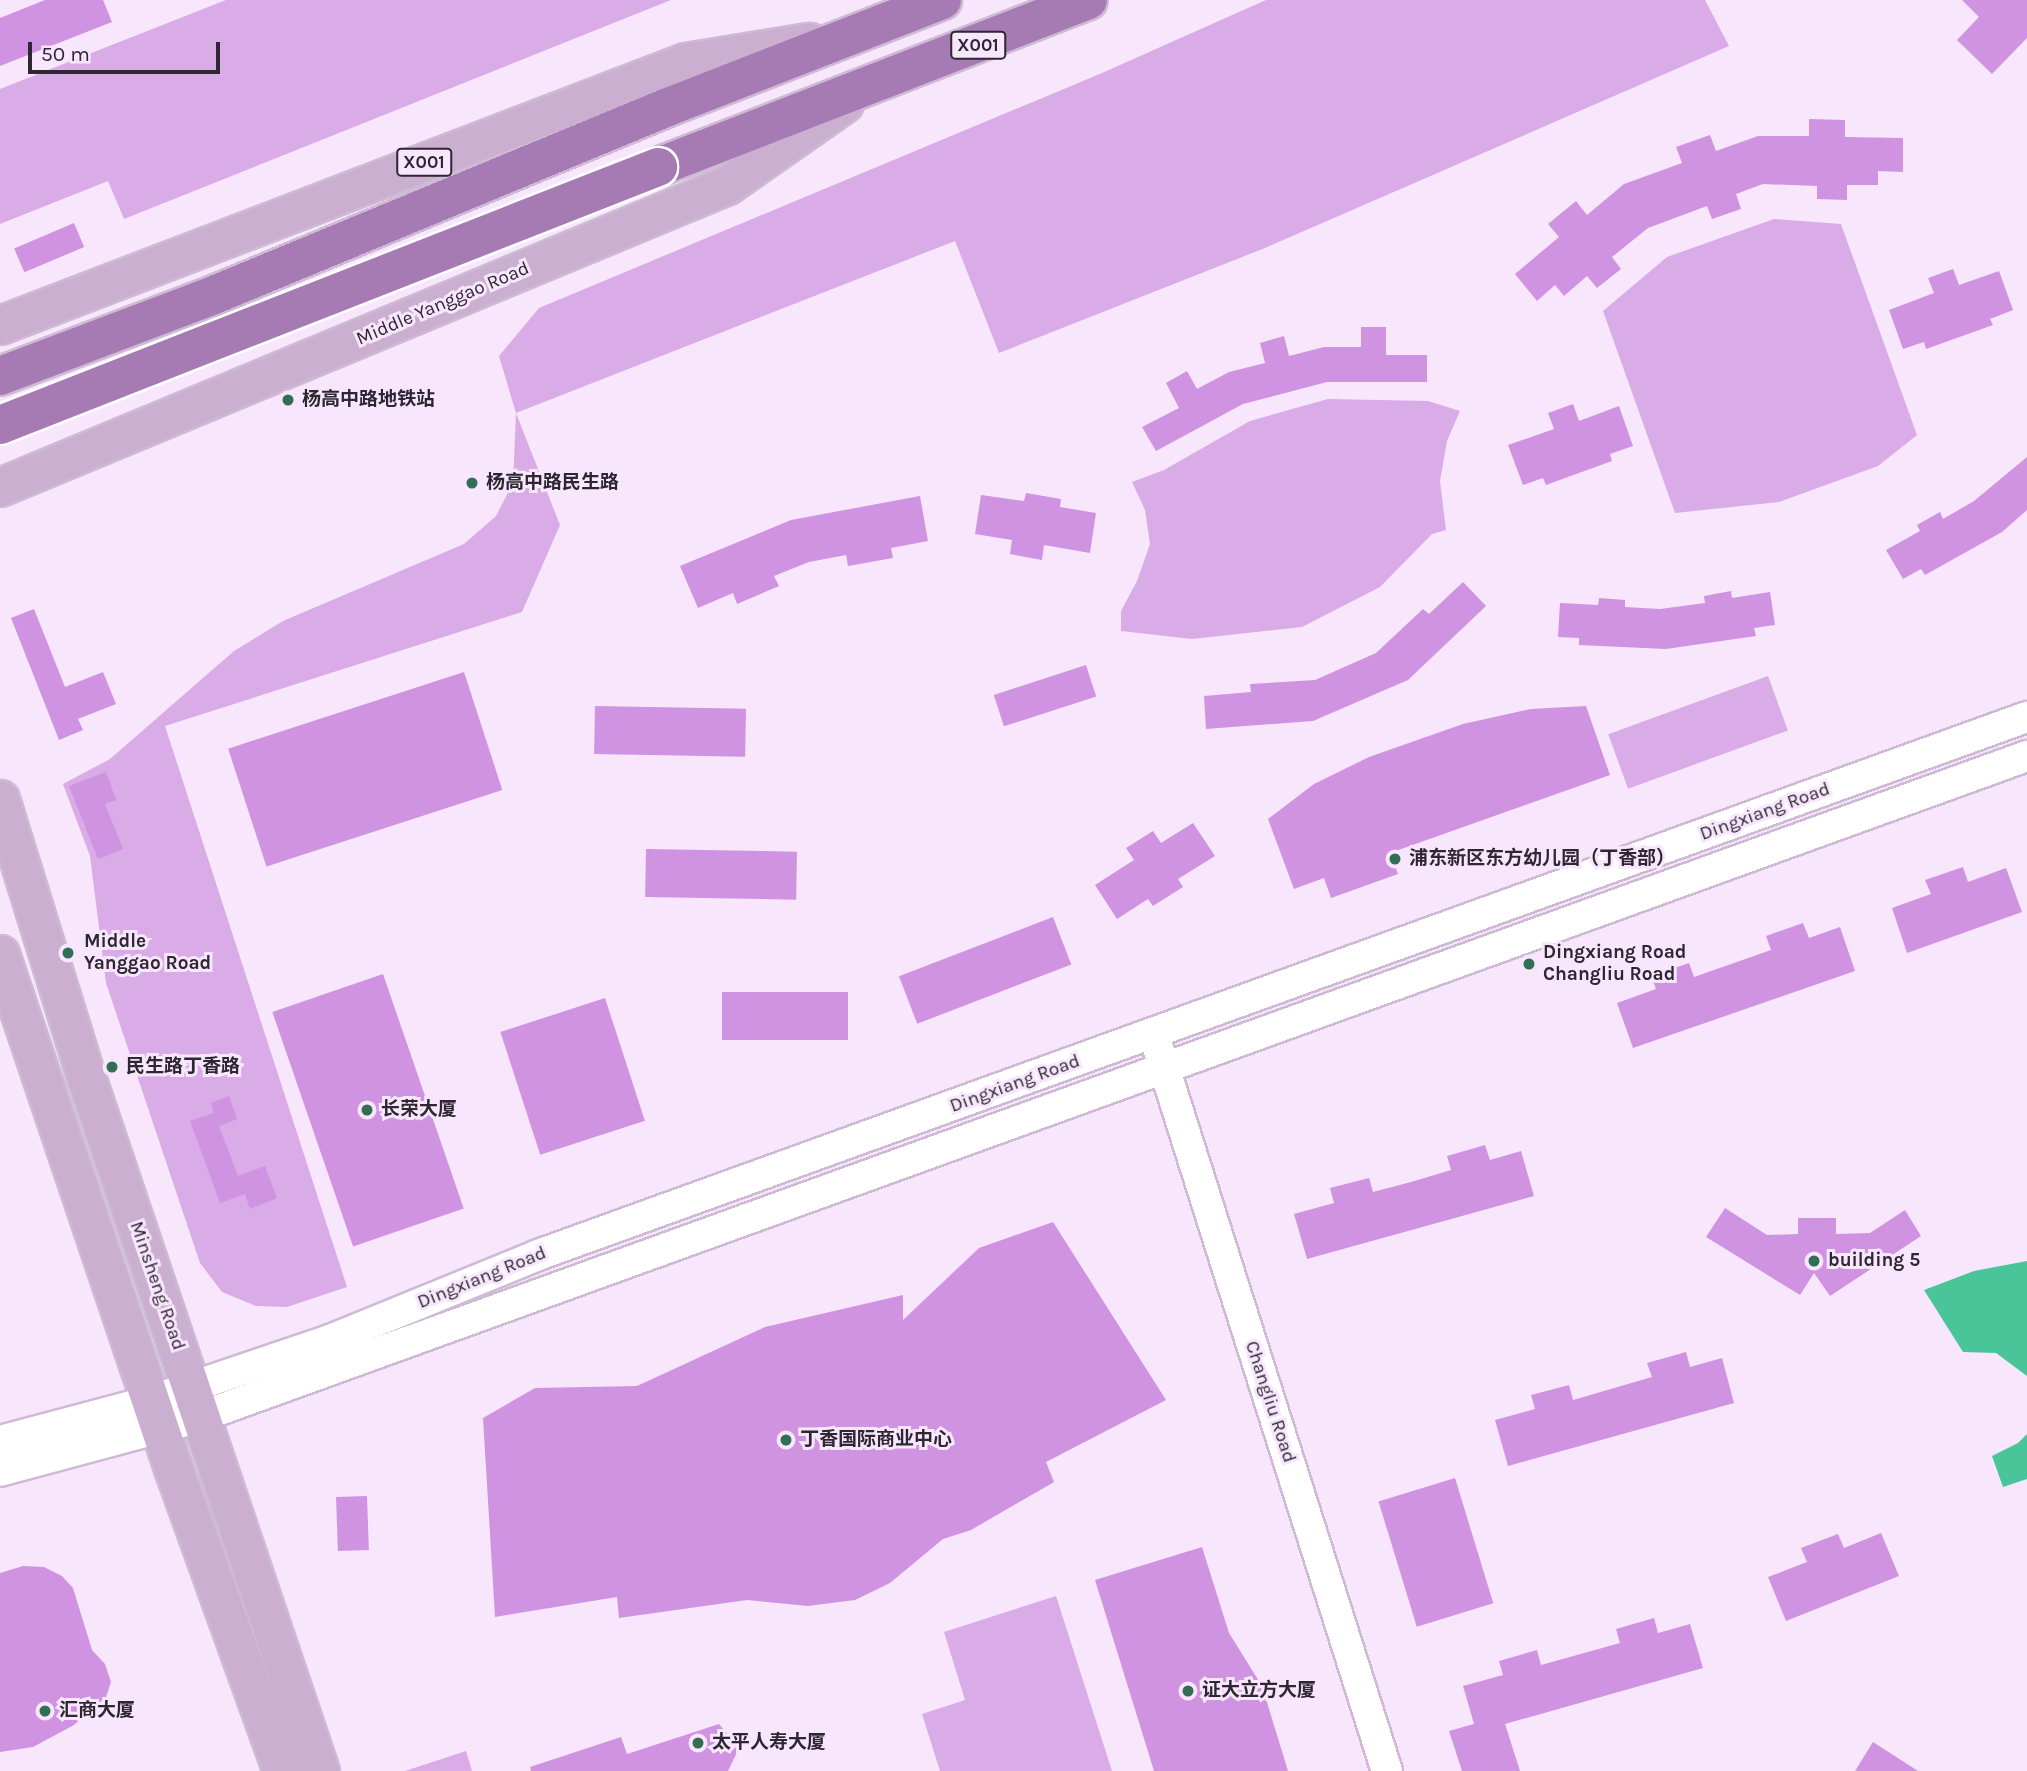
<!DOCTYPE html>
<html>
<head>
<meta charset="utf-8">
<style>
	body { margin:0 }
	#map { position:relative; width:2027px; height:1771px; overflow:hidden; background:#f7e6fc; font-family:Karla,"Noto Sans SC",sans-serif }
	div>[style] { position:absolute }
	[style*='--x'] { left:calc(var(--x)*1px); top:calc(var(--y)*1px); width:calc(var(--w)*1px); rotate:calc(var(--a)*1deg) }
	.green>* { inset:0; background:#d9abe7; transform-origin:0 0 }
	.water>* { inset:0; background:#49c599 }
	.building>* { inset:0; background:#d093e1; transform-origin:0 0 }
	.roads { filter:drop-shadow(2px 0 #cebad4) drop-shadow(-2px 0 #cebad4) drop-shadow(0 2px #cebad4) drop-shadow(0 -2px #cebad4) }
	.minor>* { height:30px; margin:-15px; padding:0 15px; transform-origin:15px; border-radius:15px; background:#fff }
	.major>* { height:37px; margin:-18.5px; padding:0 18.5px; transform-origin:18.5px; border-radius:18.5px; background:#caafd1 }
	.highway>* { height:38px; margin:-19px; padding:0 19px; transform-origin:19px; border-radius:19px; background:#a67ab3 }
	.bridges { filter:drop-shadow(2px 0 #fff) drop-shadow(-2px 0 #fff) drop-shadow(0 2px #fff) drop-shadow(0 -2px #fff) }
	.highway-bridge>* { height:38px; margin:-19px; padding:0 19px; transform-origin:19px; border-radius:19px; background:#a67ab3 }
	.dots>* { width:19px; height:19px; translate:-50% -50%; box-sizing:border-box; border:4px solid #f7e6fc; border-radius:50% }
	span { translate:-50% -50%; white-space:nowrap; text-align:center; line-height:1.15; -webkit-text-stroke:6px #f7e6fc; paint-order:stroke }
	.shield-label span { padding:2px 5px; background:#f7e6fc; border:2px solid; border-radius:5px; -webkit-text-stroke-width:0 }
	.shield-label { font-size:18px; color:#2e2731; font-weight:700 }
	.street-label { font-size:19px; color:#2e2731 }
	.poi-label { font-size:19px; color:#2e2731; font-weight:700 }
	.left { translate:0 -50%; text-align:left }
	.scale { position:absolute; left:28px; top:42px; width:192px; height:32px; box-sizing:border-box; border:4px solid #2e2731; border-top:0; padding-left:9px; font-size:21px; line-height:24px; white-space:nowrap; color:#2e2731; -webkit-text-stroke:5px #f7e6fc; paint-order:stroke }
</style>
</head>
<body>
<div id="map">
	<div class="green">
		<div style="clip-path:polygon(226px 0,671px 0,124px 219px,108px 181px,0 224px,0 89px)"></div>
		<div style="clip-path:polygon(1266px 0,1705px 0,1729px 46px,1265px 248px,999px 353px,955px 241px,516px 413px,560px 525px,522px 612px,165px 726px,347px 1287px,287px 1307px,256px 1306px,222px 1292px,200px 1263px,106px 983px,90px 856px,63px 784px,110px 759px,234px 651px,283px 621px,464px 544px,496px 516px,513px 483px,516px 413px,499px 356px,539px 308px,1102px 73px)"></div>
		<div style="clip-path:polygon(1774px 219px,1841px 224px,1917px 435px,1878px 466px,1779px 502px,1675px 513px,1603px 311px,1667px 257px)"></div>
		<div style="clip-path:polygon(1328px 399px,1428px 401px,1460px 411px,1447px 441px,1440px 481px,1446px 530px,1432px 534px,1380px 587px,1302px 627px,1192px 639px,1121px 631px,1121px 611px,1137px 581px,1150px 544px,1145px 510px,1132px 482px,1164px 470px,1250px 421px)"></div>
		<div style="left:1768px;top:676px;width:58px;height:170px;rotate:70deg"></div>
		<div style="clip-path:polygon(1056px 1596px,1112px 1771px,940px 1771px,922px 1714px,965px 1700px,944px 1632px)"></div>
		<div style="clip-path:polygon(466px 1751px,472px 1771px,405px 1771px)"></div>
	</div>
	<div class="water">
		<div style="clip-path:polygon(2027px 1261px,2027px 1376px,1996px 1353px,1963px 1352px,1924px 1290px,1974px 1271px)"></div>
		<div style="clip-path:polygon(2027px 1434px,2027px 1479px,2003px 1487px,1992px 1456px,2018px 1443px)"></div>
	</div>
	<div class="building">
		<div style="clip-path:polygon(45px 0,103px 0,112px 22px,0 66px,0 18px)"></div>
		<div style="clip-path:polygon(1962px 0,2027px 0,2027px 38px,1992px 74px,1957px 40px,1979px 17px)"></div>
		<div style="clip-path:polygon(1809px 119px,1845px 120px,1845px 137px,1903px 138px,1903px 172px,1878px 171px,1878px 185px,1847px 185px,1847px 200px,1817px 199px,1817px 186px,1763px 184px,1736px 194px,1741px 209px,1712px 219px,1707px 206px,1648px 228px,1612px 257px,1621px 269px,1597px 288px,1587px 276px,1564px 296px,1555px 285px,1537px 301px,1515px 274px,1559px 237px,1548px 224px,1576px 201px,1587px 215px,1624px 184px,1682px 163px,1676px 147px,1710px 135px,1716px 151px,1758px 136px,1809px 136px)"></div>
		<div style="left:74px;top:223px;width:26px;height:65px;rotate:67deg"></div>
		<div style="clip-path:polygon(1953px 269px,1959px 285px,1999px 271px,2013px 310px,1990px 319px,1993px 325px,1926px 349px,1924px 342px,1903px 349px,1889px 310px,1934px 293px,1928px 278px)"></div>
		<div style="clip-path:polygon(1361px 327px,1386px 327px,1386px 355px,1427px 355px,1427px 382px,1327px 382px,1243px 404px,1156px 451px,1142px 427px,1179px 408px,1166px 383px,1187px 371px,1197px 389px,1229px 372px,1265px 363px,1260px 343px,1284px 336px,1289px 356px,1324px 347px,1361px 347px)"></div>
		<div style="clip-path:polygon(1573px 404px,1579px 421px,1619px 406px,1633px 446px,1610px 454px,1612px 461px,1546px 485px,1543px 478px,1523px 485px,1508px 445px,1554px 429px,1548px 413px)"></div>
		<div style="clip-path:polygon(2027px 457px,2027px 510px,2002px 532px,1925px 575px,1921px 569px,1903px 579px,1886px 550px,1920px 531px,1917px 525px,1940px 512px,1943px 519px,1974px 501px)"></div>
		<div style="clip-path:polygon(1026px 493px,1061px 499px,1060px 507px,1096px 513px,1090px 553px,1044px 545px,1042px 560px,1010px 554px,1012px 540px,975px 534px,981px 495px,1024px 501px)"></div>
		<div style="clip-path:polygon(920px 496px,928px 541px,891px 548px,893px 558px,848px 566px,846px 555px,809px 562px,774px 576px,779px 586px,737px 604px,733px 593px,698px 608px,680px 566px,791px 520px)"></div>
		<div style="clip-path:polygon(1463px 582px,1486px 606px,1408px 680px,1313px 721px,1206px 729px,1204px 696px,1251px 692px,1250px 684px,1315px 680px,1376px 653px,1423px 609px,1429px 614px)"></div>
		<div style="clip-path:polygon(1731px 591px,1732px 598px,1770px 592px,1775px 625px,1754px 628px,1756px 636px,1666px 649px,1579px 645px,1579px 638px,1558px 637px,1560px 603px,1598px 605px,1599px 598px,1625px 600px,1625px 607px,1660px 609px,1705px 603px,1704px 596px)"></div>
		<div style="clip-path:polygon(34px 609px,65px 687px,103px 672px,116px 704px,78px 719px,83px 730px,59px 740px,11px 618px)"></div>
		<div style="left:1086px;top:665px;width:33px;height:97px;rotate:72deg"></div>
		<div style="left:464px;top:672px;width:124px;height:248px;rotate:72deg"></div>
		<div style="left:595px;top:706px;width:151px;height:48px;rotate:1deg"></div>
		<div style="clip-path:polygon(1586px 706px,1610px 775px,1390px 853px,1398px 874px,1331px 898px,1324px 878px,1294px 889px,1268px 819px,1314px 784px,1369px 757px,1463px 724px,1531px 709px)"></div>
		<div style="clip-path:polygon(106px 772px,116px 800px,105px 804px,123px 849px,98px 859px,69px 786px)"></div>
		<div style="clip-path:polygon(1193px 823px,1215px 856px,1178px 879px,1183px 887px,1153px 906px,1148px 899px,1117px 919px,1095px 885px,1134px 860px,1126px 848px,1153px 831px,1161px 843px)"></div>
		<div style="left:646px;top:849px;width:151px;height:48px;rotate:1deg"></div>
		<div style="clip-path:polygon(1963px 867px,1968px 882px,2006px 868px,2022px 912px,1907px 953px,1892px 908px,1931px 894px,1925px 880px)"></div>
		<div style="left:1053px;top:917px;width:51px;height:165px;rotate:69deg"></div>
		<div style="clip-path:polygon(1803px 923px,1809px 938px,1840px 927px,1855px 971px,1633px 1048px,1617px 1003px,1656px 989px,1651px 976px,1689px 963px,1694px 977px,1771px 950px,1766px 936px)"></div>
		<div style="left:383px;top:974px;width:248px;height:117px;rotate:71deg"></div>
		<div style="left:722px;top:992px;width:126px;height:48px"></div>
		<div style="left:605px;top:998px;width:129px;height:110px;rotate:72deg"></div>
		<div style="clip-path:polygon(229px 1096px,237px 1119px,219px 1126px,238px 1176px,265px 1166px,277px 1198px,250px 1209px,245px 1194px,220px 1203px,190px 1121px,214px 1113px,211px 1103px)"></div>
		<div style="clip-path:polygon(1485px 1145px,1490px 1160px,1521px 1151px,1534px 1196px,1307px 1259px,1294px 1214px,1334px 1203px,1330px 1188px,1369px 1178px,1373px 1192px,1411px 1182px,1451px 1170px,1447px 1156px)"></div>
		<div style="clip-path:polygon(1725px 1208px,1767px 1235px,1798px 1234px,1798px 1218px,1836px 1218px,1836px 1234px,1870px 1233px,1905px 1210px,1921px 1236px,1830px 1296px,1814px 1273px,1800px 1295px,1706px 1237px)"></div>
		<div style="clip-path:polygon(1053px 1222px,1166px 1400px,1046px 1462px,1054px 1482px,971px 1530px,943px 1539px,890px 1583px,855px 1600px,808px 1606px,747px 1600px,619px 1618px,617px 1597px,495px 1617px,483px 1418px,535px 1388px,637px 1386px,765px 1327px,903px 1295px,903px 1320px,979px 1248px)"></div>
		<div style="clip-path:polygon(1686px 1352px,1690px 1367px,1722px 1358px,1734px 1403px,1508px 1466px,1495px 1420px,1535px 1409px,1531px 1395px,1569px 1385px,1573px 1400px,1652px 1377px,1647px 1363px)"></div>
		<div style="left:1455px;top:1478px;width:131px;height:80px;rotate:73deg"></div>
		<div style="left:367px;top:1496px;width:54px;height:31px;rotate:88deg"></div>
		<div style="clip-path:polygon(1881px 1533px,1899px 1576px,1786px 1621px,1768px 1577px,1807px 1562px,1801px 1548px,1838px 1534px,1844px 1548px)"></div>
		<div style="clip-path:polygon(1202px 1547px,1229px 1633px,1262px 1686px,1288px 1771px,1154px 1771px,1095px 1580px)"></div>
		<div style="clip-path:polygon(23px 1566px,44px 1567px,62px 1576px,73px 1588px,92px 1650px,105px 1664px,111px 1682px,106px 1697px,74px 1725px,33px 1747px,0 1752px,0 1573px)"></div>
		<div style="clip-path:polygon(1654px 1618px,1658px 1633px,1690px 1624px,1703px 1668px,1505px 1724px,1520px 1771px,1462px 1771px,1449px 1731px,1474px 1724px,1463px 1686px,1503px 1675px,1499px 1661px,1537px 1650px,1541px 1665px,1620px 1643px,1616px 1629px)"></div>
		<div style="clip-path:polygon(719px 1724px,739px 1748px,728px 1771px,531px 1771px,530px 1767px,621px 1737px,627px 1754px)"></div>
		<div style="clip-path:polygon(1873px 1742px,1918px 1771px,1855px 1771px)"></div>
	</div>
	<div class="roads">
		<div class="minor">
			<div style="--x:1158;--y:1048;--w:758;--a:72.43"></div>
			<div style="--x:0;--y:1441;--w:155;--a:-14.9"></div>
			<div style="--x:150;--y:1401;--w:190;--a:-18.7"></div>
			<div style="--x:330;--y:1340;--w:225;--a:-22.2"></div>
			<div style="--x:538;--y:1255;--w:1583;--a:-19.87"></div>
			<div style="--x:0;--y:1471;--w:207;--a:-15.1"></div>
			<div style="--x:200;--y:1417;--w:1943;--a:-19.89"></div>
		</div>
		<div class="major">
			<div style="--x:0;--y:325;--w:734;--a:-21"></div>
			<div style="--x:685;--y:62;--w:126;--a:-9.2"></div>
			<div style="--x:0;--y:487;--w:787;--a:-22.56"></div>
			<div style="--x:727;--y:185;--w:143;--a:-35"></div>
			<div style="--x:0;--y:799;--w:288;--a:72.8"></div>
			<div style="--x:85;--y:1074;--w:736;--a:71.37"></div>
			<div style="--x:0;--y:954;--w:542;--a:71.4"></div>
			<div style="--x:173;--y:1468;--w:322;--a:70.2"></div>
		</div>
		<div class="highway">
			<div style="--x:658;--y:167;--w:461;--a:-21.2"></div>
			<div style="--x:0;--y:376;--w:229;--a:-20.7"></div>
			<div style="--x:214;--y:295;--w:491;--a:-22.5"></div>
			<div style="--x:668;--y:107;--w:294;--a:-21.3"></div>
		</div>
	</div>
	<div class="bridges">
		<div class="highway-bridge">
			<div style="--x:0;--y:425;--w:707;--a:-21.41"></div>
		</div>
	</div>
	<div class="dots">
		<div style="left:288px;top:400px;background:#326d56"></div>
		<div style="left:472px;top:483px;background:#326d56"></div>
		<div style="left:1395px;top:859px;background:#326d56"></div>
		<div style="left:68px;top:953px;background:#326d56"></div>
		<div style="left:1529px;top:964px;background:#326d56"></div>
		<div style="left:112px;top:1067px;background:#326d56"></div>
		<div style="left:367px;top:1110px;background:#326d56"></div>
		<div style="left:1814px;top:1261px;background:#326d56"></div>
		<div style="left:786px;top:1440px;background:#326d56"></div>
		<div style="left:1188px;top:1691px;background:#326d56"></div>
		<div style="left:45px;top:1711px;background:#326d56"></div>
		<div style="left:698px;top:1743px;background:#326d56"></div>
	</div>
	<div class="shield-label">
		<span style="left:978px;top:45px">X001</span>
		<span style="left:424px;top:162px">X001</span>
	</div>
	<div class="street-label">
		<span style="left:443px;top:304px;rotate:-23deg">Middle Yanggao Road</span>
		<span style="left:1765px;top:812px;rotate:-20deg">Dingxiang Road</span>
		<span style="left:1015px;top:1084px;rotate:-20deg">Dingxiang Road</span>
		<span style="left:482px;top:1278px;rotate:-22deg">Dingxiang Road</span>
		<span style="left:157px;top:1286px;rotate:71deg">Minsheng Road</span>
		<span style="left:1270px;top:1402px;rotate:72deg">Changliu Road</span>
	</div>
	<div class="poi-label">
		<span class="left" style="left:302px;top:400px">杨高中路地铁站</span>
		<span class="left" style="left:486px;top:483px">杨高中路民生路</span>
		<span class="left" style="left:1409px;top:859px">浦东新区东方幼儿园（丁香部）</span>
		<span class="left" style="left:84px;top:953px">Middle<br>Yanggao Road</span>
		<span class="left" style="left:1543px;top:964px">Dingxiang Road<br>Changliu Road</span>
		<span class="left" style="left:126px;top:1067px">民生路丁香路</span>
		<span class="left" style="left:381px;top:1110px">长荣大厦</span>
		<span class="left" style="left:1828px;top:1261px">building 5</span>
		<span class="left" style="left:800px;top:1440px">丁香国际商业中心</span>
		<span class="left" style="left:1202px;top:1691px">证大立方大厦</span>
		<span class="left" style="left:59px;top:1711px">汇商大厦</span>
		<span class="left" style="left:712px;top:1743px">太平人寿大厦</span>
	</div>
	<div class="scale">50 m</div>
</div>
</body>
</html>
